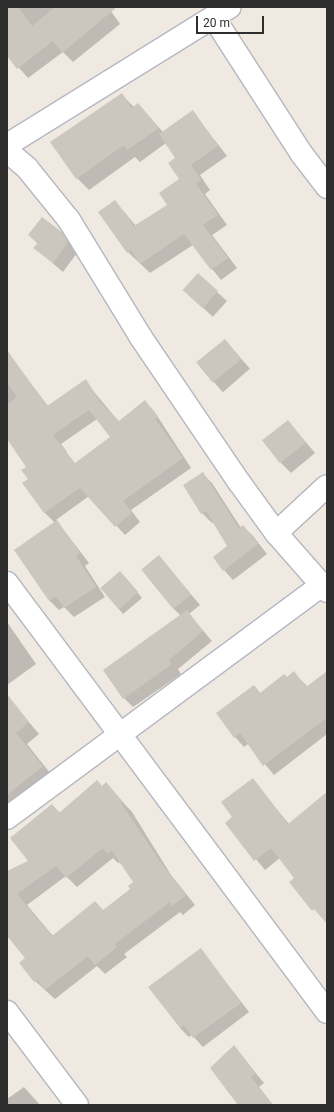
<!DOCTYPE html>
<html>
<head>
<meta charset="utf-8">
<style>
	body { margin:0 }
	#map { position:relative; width:334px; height:1112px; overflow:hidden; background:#efe9e1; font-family:Roboto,sans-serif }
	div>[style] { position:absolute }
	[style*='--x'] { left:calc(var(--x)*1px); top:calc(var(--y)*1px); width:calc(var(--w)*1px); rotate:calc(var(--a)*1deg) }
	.shadow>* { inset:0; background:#0003; transform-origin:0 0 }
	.building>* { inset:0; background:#cbc7bf; transform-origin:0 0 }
	.roads { filter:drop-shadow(1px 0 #b4b7c1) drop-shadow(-1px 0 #b4b7c1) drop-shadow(0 1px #b4b7c1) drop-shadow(0 -1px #b4b7c1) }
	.minor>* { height:22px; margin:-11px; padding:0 11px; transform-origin:11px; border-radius:11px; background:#fff }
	span { translate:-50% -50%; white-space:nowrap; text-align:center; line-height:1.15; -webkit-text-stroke:3px #fff; paint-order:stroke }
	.frame { position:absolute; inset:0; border:8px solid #2e2e2e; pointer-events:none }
	.scale { position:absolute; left:196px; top:16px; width:68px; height:18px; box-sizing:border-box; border:2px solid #2e2e2e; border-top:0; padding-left:5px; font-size:12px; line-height:14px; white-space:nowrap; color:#2e2e2e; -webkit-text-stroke:3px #fff; paint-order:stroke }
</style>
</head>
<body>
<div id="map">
	<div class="shadow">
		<div style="clip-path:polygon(7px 7px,108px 7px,120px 24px,73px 62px,63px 52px,28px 78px,7px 54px)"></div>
		<div style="clip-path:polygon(121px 94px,134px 107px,138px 104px,163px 132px,192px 111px,227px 156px,200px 175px,210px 190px,205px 194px,227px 225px,212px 235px,237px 268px,221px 280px,193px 245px,150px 273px,128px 252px,115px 201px,136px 226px,169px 205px,181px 179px,176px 158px,166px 143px,140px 162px,135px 157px,89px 190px,77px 178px)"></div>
		<div style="clip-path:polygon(61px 233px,77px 253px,63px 272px,35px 248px,38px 244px,29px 235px)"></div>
		<div style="left:198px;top:275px;width:39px;height:21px;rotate:42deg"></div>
		<div style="left:225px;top:340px;width:38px;height:36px;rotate:49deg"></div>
		<div style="clip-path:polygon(12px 359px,48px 406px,85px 381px,119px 422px,145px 402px,154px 411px,191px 468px,131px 510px,140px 522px,125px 535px,89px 496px,56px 520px,89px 563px,85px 566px,105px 597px,74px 617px,64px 607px,59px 610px,49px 600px,55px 523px,44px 512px,75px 464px,111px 437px,97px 419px,61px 444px,67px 452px,35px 474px,7px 437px,7px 362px)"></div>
		<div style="clip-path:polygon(288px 421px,315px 453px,291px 473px,281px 463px)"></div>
		<div style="clip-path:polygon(202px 473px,212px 483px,241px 528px,243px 526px,253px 536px,267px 554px,233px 580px,224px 570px,228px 546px,214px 522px,212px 523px,202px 513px)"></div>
		<div style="clip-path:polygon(159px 556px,200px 605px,189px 614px,212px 641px,178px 669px,181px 674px,133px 707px,124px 698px,181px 616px,173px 608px)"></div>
		<div style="clip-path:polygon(125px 577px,142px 598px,123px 614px,118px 608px)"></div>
		<div style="clip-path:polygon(7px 622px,36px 664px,7px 685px)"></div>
		<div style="clip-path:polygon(294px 673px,308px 687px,327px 676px,327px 734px,274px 775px,248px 744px,244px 747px,235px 737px,254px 686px,261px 694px)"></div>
		<div style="clip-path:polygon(16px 707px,39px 734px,27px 744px,54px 778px,7px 810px,7px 714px)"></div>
		<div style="clip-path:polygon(252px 779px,289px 824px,327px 792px,327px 924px,280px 858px,265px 870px,226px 823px,234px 818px)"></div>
		<div style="clip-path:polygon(evenodd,106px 784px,132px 812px,171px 875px,195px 905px,183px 915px,180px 912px,124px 954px,127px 957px,105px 974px,97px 966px,55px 999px,35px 981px,20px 963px,26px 958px,7px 935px,7px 872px,29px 861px,52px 805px,60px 813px,106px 784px,113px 858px,118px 863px,121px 862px,134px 882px,132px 889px,103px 911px,53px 936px,27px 905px,66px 876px,77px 887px,113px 858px)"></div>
		<div style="clip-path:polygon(201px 950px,249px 1012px,203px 1047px,192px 1035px,189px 1037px,180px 1028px)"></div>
		<div style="clip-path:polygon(234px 1047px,264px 1083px,259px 1087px,273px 1105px,239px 1105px)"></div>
		<div style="clip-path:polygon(24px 1087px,40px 1105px,7px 1105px,7px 1099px)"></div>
	</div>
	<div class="building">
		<div style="clip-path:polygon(7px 7px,18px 7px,32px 26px,55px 7px,117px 7px,62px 53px,53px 41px,17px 69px,7px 56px)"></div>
		<div style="clip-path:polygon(122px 93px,132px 108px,138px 103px,159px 128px,127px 150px,124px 145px,76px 179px,50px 142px)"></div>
		<div style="clip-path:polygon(193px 110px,218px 146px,191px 165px,201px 180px,196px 184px,218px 215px,203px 225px,228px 258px,211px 270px,184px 234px,140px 264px,131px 250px,127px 253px,98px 212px,115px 200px,134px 226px,167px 205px,159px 193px,179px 179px,168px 163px,175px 158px,159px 134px)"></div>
		<div style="clip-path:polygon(42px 217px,62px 232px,68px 242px,53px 263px,33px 248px,38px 243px,28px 235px)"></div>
		<div style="left:198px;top:273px;width:27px;height:23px;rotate:42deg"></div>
		<div style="left:225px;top:339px;width:26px;height:37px;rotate:51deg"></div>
		<div style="clip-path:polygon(evenodd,7px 350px,47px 406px,86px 379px,100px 402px,119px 421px,145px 400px,158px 417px,155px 419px,183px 458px,123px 501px,132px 513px,115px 527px,80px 488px,44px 513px,22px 483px,28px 479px,21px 470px,26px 467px,7px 439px,7px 405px,17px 397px,7px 383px,7px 350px,89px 410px,110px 437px,75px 463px,53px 435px,89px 410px)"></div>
		<div style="left:288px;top:420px;width:29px;height:33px;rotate:52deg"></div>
		<div style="clip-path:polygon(203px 472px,239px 528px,243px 525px,258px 544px,223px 571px,213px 557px,227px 546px,206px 511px,201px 514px,183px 485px)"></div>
		<div style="clip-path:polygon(57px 520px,80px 553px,76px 556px,96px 587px,64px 608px,56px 596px,49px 601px,14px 550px)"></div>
		<div style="left:159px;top:555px;width:51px;height:23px;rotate:51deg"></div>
		<div style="left:120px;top:571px;width:28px;height:26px;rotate:49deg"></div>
		<div style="clip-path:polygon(187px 610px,203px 631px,169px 660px,172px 664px,123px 699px,103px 670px)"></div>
		<div style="clip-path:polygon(294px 671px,306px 687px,327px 671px,327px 718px,263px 766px,240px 733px,234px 738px,216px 713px,254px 685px,260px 693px,284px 674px,287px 677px)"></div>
		<div style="clip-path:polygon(7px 694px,29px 722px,16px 733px,43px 766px,7px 795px)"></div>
		<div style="clip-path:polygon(253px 778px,288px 824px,327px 792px,327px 924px,314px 909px,312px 911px,289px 882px,294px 878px,271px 848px,254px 861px,225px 823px,232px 817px,221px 802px)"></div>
		<div style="clip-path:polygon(evenodd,97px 780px,102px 786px,106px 782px,123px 802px,121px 803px,162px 864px,186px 895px,172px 906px,170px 902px,115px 944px,117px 947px,95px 965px,88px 956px,45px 990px,37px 980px,34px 982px,19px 963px,25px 958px,7px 936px,7px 871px,28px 861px,10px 838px,52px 804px,59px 813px,97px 780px,103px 848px,107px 854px,112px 851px,133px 882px,128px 886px,130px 889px,103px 910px,95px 901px,52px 936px,17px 894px,56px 866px,66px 878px,103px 848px)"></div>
		<div style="clip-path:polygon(201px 948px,241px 1003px,193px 1038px,184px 1025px,180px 1028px,148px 987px)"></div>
		<div style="clip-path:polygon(234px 1045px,256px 1073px,251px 1077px,272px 1105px,238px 1105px,210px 1068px)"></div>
	</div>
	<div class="roads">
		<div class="minor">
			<div style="--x:214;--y:18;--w:161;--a:57.2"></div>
			<div style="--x:301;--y:153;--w:43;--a:52.6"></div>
			<div style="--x:7;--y:145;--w:262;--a:-31.8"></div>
			<div style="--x:7;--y:151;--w:26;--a:40"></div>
			<div style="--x:27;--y:168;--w:67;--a:51.1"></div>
			<div style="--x:69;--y:220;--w:136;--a:58.5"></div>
			<div style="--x:140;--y:336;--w:176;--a:55.9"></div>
			<div style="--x:239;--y:482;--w:63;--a:54"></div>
			<div style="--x:276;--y:533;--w:77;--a:48.7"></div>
			<div style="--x:276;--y:533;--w:69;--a:-42.7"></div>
			<div style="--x:7;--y:583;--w:535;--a:53.28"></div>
			<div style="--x:7;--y:818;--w:392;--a:-36.5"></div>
			<div style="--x:7;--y:1012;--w:116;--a:53"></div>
		</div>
	</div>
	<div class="frame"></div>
	<div class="scale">20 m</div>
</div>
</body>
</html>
